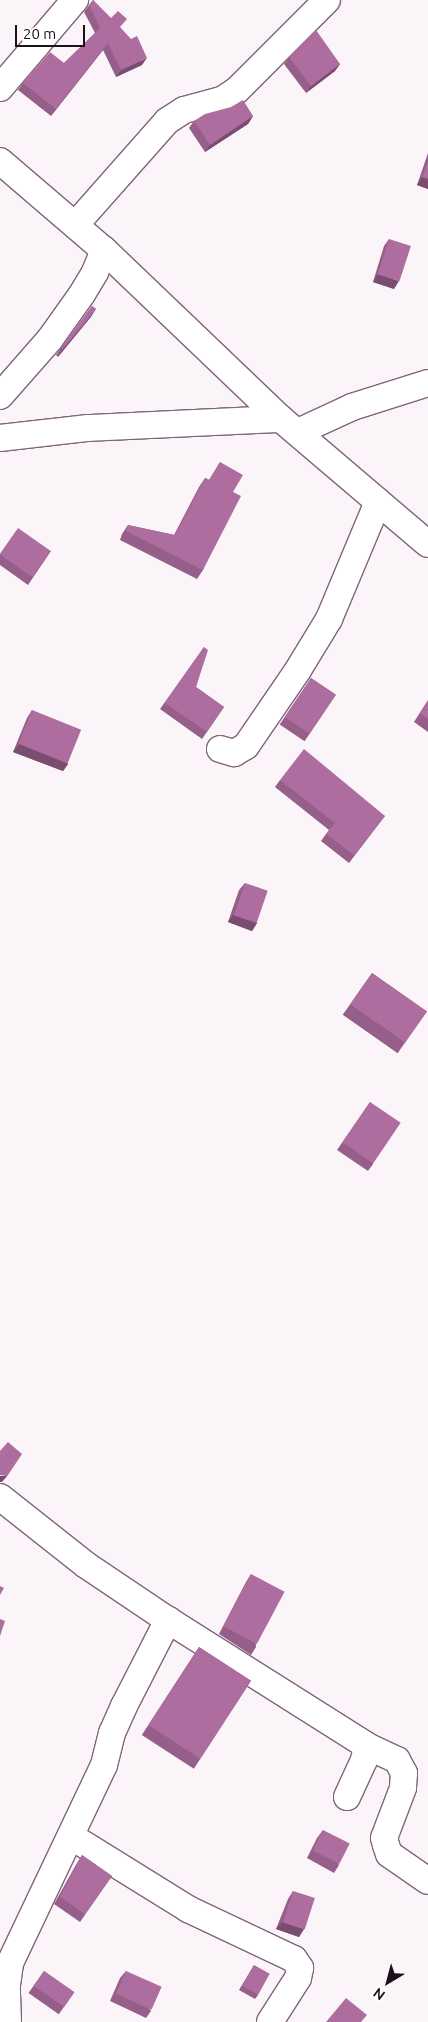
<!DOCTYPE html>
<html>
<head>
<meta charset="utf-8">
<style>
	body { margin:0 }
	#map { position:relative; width:428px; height:2022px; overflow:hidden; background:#fbf5fa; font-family:Ubuntu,sans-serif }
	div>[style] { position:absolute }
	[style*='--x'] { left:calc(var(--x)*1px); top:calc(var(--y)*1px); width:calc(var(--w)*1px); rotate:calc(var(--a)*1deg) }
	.roads { filter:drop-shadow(1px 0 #81647a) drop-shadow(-1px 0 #81647a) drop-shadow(0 1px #81647a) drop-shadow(0 -1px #81647a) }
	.minor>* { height:26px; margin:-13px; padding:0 13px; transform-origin:13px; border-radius:13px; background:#fff }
	.wall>* { inset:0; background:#955f89; transform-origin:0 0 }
	.shaded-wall>* { inset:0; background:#794d6f }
	.building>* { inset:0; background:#ad6e9f; transform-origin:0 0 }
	span { translate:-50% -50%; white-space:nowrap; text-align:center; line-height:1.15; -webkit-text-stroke:4.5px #fff; paint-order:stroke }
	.north { position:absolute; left:363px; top:1957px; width:50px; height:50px; -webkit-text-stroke:4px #fff; paint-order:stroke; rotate:217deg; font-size:14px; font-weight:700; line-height:20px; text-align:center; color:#1d121a }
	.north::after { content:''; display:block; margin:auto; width:18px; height:22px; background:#1d121a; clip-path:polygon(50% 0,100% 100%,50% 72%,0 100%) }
	.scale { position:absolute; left:15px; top:25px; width:70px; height:22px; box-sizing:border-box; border:2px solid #1d121a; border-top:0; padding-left:6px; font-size:15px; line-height:18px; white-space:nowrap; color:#1d121a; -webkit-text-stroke:4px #fff; paint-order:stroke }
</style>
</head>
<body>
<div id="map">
	<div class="roads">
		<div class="minor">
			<div style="--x:0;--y:88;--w:116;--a:-49.6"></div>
			<div style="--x:0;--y:161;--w:137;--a:40.6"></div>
			<div style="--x:104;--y:250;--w:245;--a:43.7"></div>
			<div style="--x:281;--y:419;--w:193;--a:40.4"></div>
			<div style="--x:76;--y:224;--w:137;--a:-48.5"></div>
			<div style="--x:167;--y:121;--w:20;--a:-33"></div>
			<div style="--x:184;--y:110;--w:39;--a:-15"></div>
			<div style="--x:222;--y:100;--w:18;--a:-34"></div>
			<div style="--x:237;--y:90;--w:127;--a:-45"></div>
			<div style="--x:0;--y:396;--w:76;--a:-48.7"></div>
			<div style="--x:50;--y:339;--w:55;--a:-54.6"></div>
			<div style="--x:82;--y:294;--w:26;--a:-59"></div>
			<div style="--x:95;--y:272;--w:24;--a:-68"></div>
			<div style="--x:298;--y:432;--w:60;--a:-24.8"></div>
			<div style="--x:352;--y:407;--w:80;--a:-17.5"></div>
			<div style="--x:0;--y:438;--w:89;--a:-6.5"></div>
			<div style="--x:88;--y:428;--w:193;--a:-2.7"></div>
			<div style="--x:220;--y:749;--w:15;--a:16"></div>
			<div style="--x:234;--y:753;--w:14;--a:-30"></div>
			<div style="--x:246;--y:746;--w:92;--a:-55.6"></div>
			<div style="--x:298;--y:670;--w:60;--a:-58.7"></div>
			<div style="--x:329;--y:619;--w:127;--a:-67.3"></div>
			<div style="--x:0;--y:1497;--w:110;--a:38.3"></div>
			<div style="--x:86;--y:1565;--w:99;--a:33.9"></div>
			<div style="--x:168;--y:1620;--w:236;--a:32.3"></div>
			<div style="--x:367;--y:1746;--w:33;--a:25"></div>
			<div style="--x:397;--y:1760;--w:15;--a:62"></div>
			<div style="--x:404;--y:1773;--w:15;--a:94"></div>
			<div style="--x:403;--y:1788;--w:53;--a:110.8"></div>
			<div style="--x:384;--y:1838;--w:7;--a:74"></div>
			<div style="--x:386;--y:1845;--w:9;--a:72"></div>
			<div style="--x:389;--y:1854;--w:47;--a:34.7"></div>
			<div style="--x:347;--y:1797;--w:41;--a:-65.3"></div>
			<div style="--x:364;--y:1760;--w:14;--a:-78"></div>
			<div style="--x:72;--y:1837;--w:137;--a:31.8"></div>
			<div style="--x:188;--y:1909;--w:117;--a:25.3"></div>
			<div style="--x:294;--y:1959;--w:11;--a:56"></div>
			<div style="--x:300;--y:1968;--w:10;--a:101"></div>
			<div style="--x:298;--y:1978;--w:52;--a:122.5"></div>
			<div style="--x:8;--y:2022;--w:37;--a:-92"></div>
			<div style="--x:7;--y:1985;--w:22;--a:-82"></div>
			<div style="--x:10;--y:1963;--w:219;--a:-64.6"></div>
			<div style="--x:104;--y:1765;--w:33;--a:-76"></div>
			<div style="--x:112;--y:1733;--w:30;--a:-66"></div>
			<div style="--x:124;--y:1706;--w:97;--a:-62.9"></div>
		</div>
	</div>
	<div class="wall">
		<div style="clip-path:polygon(93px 0,120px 28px,142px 65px,116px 77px,103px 50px,51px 116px,18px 90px,23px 83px,64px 63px,95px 33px,84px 12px)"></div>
		<div style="clip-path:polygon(289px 57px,340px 64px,335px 71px,306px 93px,284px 64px)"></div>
		<div style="clip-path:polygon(253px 116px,248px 124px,205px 152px,189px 128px,194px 121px)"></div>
		<div style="clip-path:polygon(428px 153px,428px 189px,417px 185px)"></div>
		<div style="clip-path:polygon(389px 239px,394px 289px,373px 282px,384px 246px)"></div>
		<div style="clip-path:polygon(92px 306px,96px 309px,58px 357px,56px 355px)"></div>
		<div style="clip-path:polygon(220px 462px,233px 492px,203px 570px,197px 579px,120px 540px,122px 534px,128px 525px,174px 535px,199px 487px,205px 478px,209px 480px)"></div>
		<div style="clip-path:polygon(51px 551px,28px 585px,0 565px,0 554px)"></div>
		<div style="clip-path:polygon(204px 647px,196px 687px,224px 707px,202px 739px,160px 709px)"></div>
		<div style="left:311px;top:678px;width:30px;height:56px;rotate:34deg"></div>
		<div style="clip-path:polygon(428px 700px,428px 732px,414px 722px)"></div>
		<div style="clip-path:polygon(32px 710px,68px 764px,63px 771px,13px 752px,27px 718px)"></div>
		<div style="clip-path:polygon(280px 780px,385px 816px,349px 863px,321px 841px,329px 830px,275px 787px)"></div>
		<div style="clip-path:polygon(245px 883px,257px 923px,252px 931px,228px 922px,239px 890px)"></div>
		<div style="left:372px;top:973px;width:67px;height:51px;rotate:35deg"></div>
		<div style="clip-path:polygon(370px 1102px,373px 1164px,368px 1171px,337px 1150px)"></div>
		<div style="clip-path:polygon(251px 1574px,256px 1647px,251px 1655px,219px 1634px,246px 1582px)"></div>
		<div style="left:199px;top:1647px;width:62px;height:105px;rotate:33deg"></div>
		<div style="clip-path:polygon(323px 1830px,339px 1865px,334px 1873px,307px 1858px,317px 1838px)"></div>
		<div style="clip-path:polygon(82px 1855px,112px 1876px,80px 1922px,54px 1904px,77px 1863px)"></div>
		<div style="clip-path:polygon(293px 1891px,304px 1929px,299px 1937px,276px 1929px,288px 1899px)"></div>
		<div style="clip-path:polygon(254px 1965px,258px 1995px,255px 1999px,239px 1990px)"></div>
		<div style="left:44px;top:1971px;width:37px;height:27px;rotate:35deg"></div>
		<div style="clip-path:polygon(126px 1971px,151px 2011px,146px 2018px,110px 2001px,120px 1978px)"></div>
	</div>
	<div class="shaded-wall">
		<div style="clip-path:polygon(108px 43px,103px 50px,51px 116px,56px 109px)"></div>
		<div style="clip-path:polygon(147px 58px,142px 65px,116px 77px,121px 70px)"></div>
		<div style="clip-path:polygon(340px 64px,335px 71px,306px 93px,311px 86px)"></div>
		<div style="clip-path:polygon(253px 116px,248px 124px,205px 152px,210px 145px)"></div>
		<div style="clip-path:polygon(422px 177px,428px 179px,428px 189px,417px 185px)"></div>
		<div style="clip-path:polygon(378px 274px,399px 281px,394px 289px,373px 282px)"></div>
		<div style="clip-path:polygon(96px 309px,91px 317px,58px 357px,63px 349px)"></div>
		<div style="clip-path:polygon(19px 744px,68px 764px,63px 771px,13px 752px)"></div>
		<div style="clip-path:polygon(233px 915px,257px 923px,252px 931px,228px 922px)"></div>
		<div style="clip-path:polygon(8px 1475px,2px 1482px,0 1482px,0 1476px)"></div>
		<div style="clip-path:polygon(282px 1922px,304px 1929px,299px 1937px,276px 1929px)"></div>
	</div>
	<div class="building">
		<div style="clip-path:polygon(93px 0,111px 18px,118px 11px,127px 19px,120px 27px,131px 39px,137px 36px,147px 58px,121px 70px,108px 43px,56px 109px,23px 83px,50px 52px,64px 63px,100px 28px,89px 5px)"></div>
		<div style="clip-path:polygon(316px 30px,340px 64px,311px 86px,289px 57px)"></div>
		<div style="clip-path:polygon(243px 100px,253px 116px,210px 145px,194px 121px,205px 114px,231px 107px)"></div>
		<div style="clip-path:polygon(428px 161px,428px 179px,422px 177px)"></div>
		<div style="left:389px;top:239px;width:23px;height:37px;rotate:18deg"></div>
		<div style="clip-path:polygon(92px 306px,96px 309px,63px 349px,61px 348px)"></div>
		<div style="clip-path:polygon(220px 462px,243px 475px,233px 492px,241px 496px,203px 570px,126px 531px,128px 525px,175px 535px,205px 478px,210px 480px)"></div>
		<div style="left:18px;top:528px;width:40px;height:32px;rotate:35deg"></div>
		<div style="clip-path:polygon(204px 647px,208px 650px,196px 687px,224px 707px,207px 732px,165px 703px)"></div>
		<div style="left:311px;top:678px;width:30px;height:47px;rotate:34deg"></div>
		<div style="clip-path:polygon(428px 701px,428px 719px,420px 713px)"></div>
		<div style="left:32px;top:710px;width:53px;height:36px;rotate:22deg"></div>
		<div style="clip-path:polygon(304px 749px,385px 816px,354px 855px,326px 834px,335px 823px,280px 780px)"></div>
		<div style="left:245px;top:883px;width:24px;height:34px;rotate:19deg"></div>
		<div style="left:372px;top:973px;width:67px;height:38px;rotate:35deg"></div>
		<div style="left:370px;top:1102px;width:37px;height:49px;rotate:34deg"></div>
		<div style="clip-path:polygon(8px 1442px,22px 1454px,8px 1475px,0 1475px,0 1451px)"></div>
		<div style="left:251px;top:1574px;width:38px;height:59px;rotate:28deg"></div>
		<div style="clip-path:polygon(0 1586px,4px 1588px,0 1595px)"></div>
		<div style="clip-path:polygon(0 1619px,5px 1621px,0 1636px)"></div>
		<div style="left:199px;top:1647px;width:62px;height:93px;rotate:33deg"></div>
		<div style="left:323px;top:1830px;width:30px;height:23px;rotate:27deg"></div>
		<div style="clip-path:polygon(82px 1855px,112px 1876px,85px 1914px,60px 1897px)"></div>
		<div style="left:293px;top:1891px;width:23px;height:33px;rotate:18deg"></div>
		<div style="left:254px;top:1965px;width:18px;height:24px;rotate:29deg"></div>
		<div style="left:44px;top:1971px;width:37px;height:18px;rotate:35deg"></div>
		<div style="left:126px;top:1971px;width:39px;height:25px;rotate:24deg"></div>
		<div style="clip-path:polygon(346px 1998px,367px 2015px,361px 2022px,326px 2022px)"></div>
	</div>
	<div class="north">N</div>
	<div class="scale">20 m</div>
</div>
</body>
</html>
